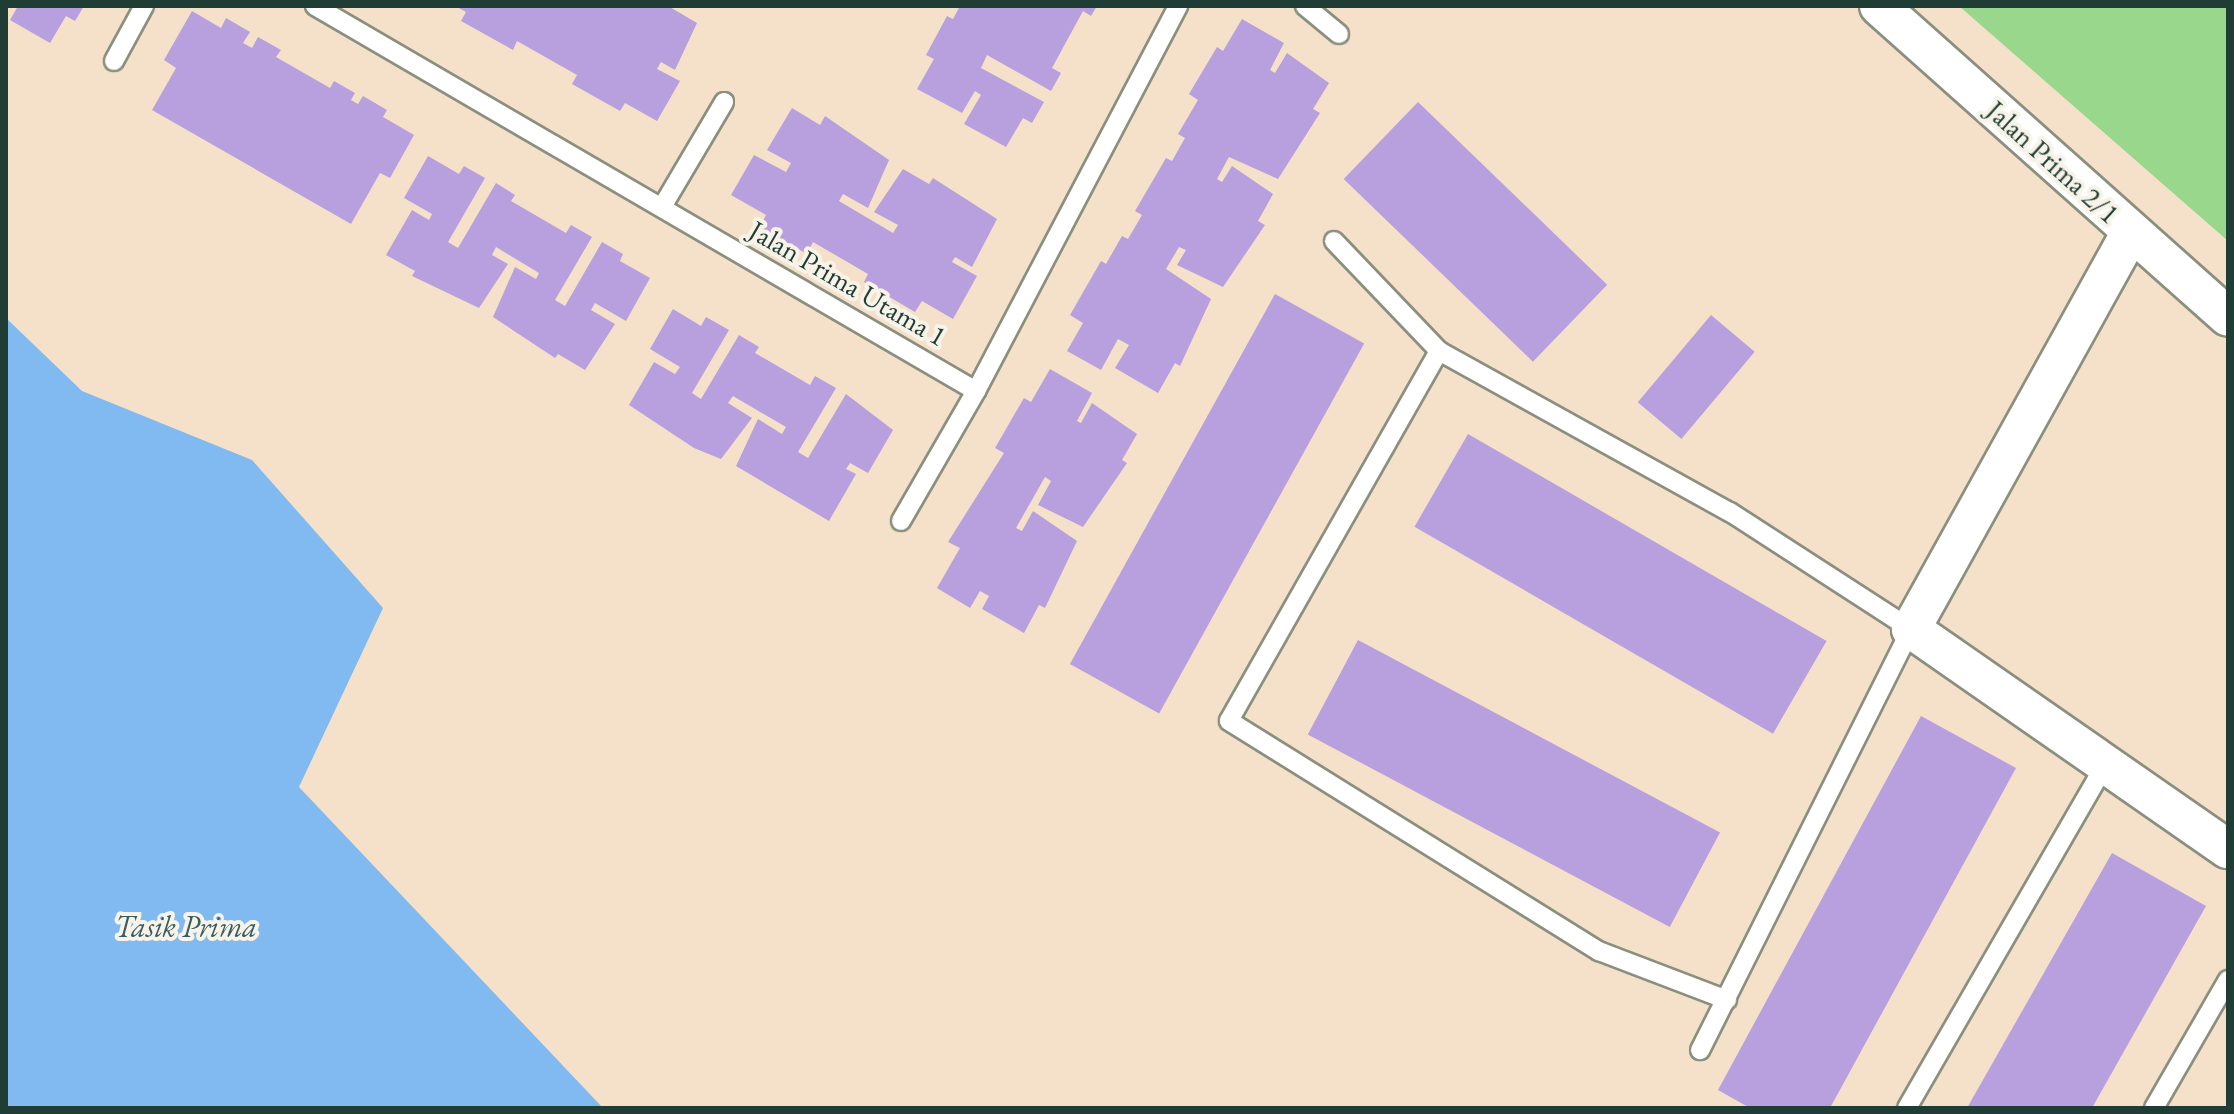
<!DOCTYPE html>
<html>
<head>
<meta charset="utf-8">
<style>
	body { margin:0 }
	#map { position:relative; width:2234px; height:1114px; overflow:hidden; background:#f5e1c9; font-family:"EB Garamond",serif }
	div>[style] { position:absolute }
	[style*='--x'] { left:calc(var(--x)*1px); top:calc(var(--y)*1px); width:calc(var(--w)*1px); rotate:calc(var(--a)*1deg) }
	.green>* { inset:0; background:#99d78c }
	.water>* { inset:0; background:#81b9f1 }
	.building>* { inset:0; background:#b89fde; transform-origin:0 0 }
	.roads { filter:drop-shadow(2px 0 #8a8f7e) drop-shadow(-2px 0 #8a8f7e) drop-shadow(0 2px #8a8f7e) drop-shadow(0 -2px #8a8f7e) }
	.service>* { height:18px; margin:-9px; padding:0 9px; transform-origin:9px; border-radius:9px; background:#fff }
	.minor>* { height:38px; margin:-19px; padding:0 19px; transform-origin:19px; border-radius:19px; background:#fff }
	span { translate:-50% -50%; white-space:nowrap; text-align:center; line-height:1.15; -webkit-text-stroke:8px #f7f3e8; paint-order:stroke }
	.street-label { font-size:28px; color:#1f3d34 }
	.water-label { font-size:30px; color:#385c63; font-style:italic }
	.frame { position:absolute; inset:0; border:8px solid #1f3d34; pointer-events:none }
</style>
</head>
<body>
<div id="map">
	<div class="green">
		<div style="clip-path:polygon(1959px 6px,2228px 6px,2228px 241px)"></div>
	</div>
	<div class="water">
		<div style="clip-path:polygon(6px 318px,82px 391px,252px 460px,383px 608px,299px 787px,603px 1108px,6px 1108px)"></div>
	</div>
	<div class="building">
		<div style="clip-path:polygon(18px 6px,84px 6px,75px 21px,66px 16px,50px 43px,10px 20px)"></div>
		<div style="clip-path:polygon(455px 6px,668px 6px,697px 23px,675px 70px,661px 62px,657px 69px,680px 81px,657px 121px,625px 103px,620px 111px,572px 84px,577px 75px,517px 41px,513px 50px,461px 21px,466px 12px)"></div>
		<div style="clip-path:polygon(960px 6px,1097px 6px,1091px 16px,1083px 11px,1052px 68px,1061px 73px,1051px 91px,987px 55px,981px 68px,1044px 102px,1032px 123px,1023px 118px,1006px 147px,964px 124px,981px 95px,975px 91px,962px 113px,917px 89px,934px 59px,926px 55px,947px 16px,953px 19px)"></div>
		<div style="clip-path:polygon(192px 11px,221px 28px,226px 18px,250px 32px,243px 43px,252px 48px,258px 37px,281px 50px,276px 57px,330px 88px,334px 81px,355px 93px,351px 100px,358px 104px,363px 96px,387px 110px,383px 117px,414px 135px,390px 178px,380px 173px,351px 224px,152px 110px,176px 68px,164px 60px)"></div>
		<div style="clip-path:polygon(1242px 19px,1284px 43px,1270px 70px,1275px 73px,1287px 53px,1329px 83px,1313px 109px,1320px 113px,1278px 179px,1229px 157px,1217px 179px,1222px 182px,1232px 166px,1273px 194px,1258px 221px,1265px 225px,1223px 287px,1177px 265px,1186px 250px,1179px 247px,1166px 269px,1211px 299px,1180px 366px,1175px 363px,1158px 393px,1115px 368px,1129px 345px,1118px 339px,1101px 370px,1067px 351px,1083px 323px,1070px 315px,1101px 261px,1106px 264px,1122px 236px,1128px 239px,1142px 215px,1135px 211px,1166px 158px,1172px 161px,1185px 138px,1178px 134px,1198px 100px,1189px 94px,1217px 47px,1223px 51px)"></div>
		<div style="left:1418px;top:102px;width:263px;height:107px;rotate:44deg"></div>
		<div style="clip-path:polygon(792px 108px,820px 125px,825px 116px,889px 160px,868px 208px,843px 194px,839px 201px,893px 233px,898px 225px,874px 212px,903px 169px,929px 184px,933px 178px,997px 219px,972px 267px,955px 257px,952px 262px,977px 276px,953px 319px,922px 301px,915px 312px,864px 282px,868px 274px,813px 242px,807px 254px,760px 227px,766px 215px,731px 195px,754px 155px,786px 172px,791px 163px,767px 150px)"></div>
		<div style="clip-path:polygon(428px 156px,459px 174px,464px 166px,485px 178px,448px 242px,458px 248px,496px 183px,515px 195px,511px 201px,566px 233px,571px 225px,592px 237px,555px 300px,565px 306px,602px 242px,623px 254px,620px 261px,650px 278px,626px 321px,595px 303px,591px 310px,615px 324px,585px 370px,558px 354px,555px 358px,493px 317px,515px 267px,536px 279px,539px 273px,496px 247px,492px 255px,508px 264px,479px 308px,412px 276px,415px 271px,386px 255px,412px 210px,429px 220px,432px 214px,404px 198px)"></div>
		<div style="left:1275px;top:294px;width:102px;height:423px;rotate:29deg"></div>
		<div style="clip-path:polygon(673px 309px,701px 326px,706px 317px,729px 330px,692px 393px,701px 399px,739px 335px,759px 347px,755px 353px,810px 385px,815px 376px,836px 388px,798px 452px,808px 458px,846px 394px,893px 430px,868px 473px,850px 463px,846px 469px,856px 474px,829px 521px,736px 466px,758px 419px,782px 434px,786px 427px,733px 396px,728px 403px,752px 418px,721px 459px,694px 448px,629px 405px,654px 362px,675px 374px,680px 367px,650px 349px)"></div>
		<div style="left:1711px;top:315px;width:57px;height:114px;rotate:40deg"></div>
		<div style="clip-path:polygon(1050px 369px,1092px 393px,1077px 421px,1081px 423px,1092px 403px,1137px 434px,1122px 460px,1127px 463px,1083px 527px,1038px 505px,1051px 481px,1045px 477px,1016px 528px,1022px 531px,1033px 511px,1077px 541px,1045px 608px,1039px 605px,1024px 633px,982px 609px,989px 596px,980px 591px,970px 608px,937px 588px,960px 548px,948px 542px,1004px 453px,995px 448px,1024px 398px,1031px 402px)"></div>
		<div style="left:1468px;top:434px;width:414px;height:107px;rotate:30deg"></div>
		<div style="left:1358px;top:640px;width:410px;height:107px;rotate:28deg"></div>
		<div style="clip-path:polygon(1921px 716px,2016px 768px,1830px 1108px,1750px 1108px,1718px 1090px)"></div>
		<div style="clip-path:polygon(2112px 853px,2206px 906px,2092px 1108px,1967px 1108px)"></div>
	</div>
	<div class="roads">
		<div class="service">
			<div style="--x:315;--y:6;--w:765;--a:30.22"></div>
			<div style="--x:976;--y:391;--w:435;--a:-62.3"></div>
			<div style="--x:1305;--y:6;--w:44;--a:39.5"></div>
			<div style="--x:114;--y:61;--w:63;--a:-61.4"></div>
			<div style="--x:662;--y:207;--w:122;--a:-59.4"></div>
			<div style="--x:1334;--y:241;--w:152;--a:46.3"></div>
			<div style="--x:1439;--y:351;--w:333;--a:29"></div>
			<div style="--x:1730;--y:512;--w:216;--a:32.9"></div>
			<div style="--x:1911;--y:629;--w:471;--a:116.6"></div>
			<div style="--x:1439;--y:351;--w:425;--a:119.6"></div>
			<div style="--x:1229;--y:721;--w:436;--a:31.9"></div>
			<div style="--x:1599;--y:951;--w:137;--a:20.9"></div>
			<div style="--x:901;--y:521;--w:150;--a:-60"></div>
			<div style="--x:1907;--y:1108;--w:396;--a:-60"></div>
			<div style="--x:2154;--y:1108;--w:148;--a:-60"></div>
		</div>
		<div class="minor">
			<div style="--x:1879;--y:6;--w:467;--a:41.7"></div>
			<div style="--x:2131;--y:232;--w:454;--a:119"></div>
			<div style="--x:1911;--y:629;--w:386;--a:34.8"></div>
		</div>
	</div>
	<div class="street-label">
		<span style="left:2053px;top:162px;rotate:42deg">Jalan Prima 2/1</span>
		<span style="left:848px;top:283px;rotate:30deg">Jalan Prima Utama 1</span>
	</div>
	<div class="water-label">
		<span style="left:186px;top:927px">Tasik Prima</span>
	</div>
	<div class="frame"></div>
</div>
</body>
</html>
